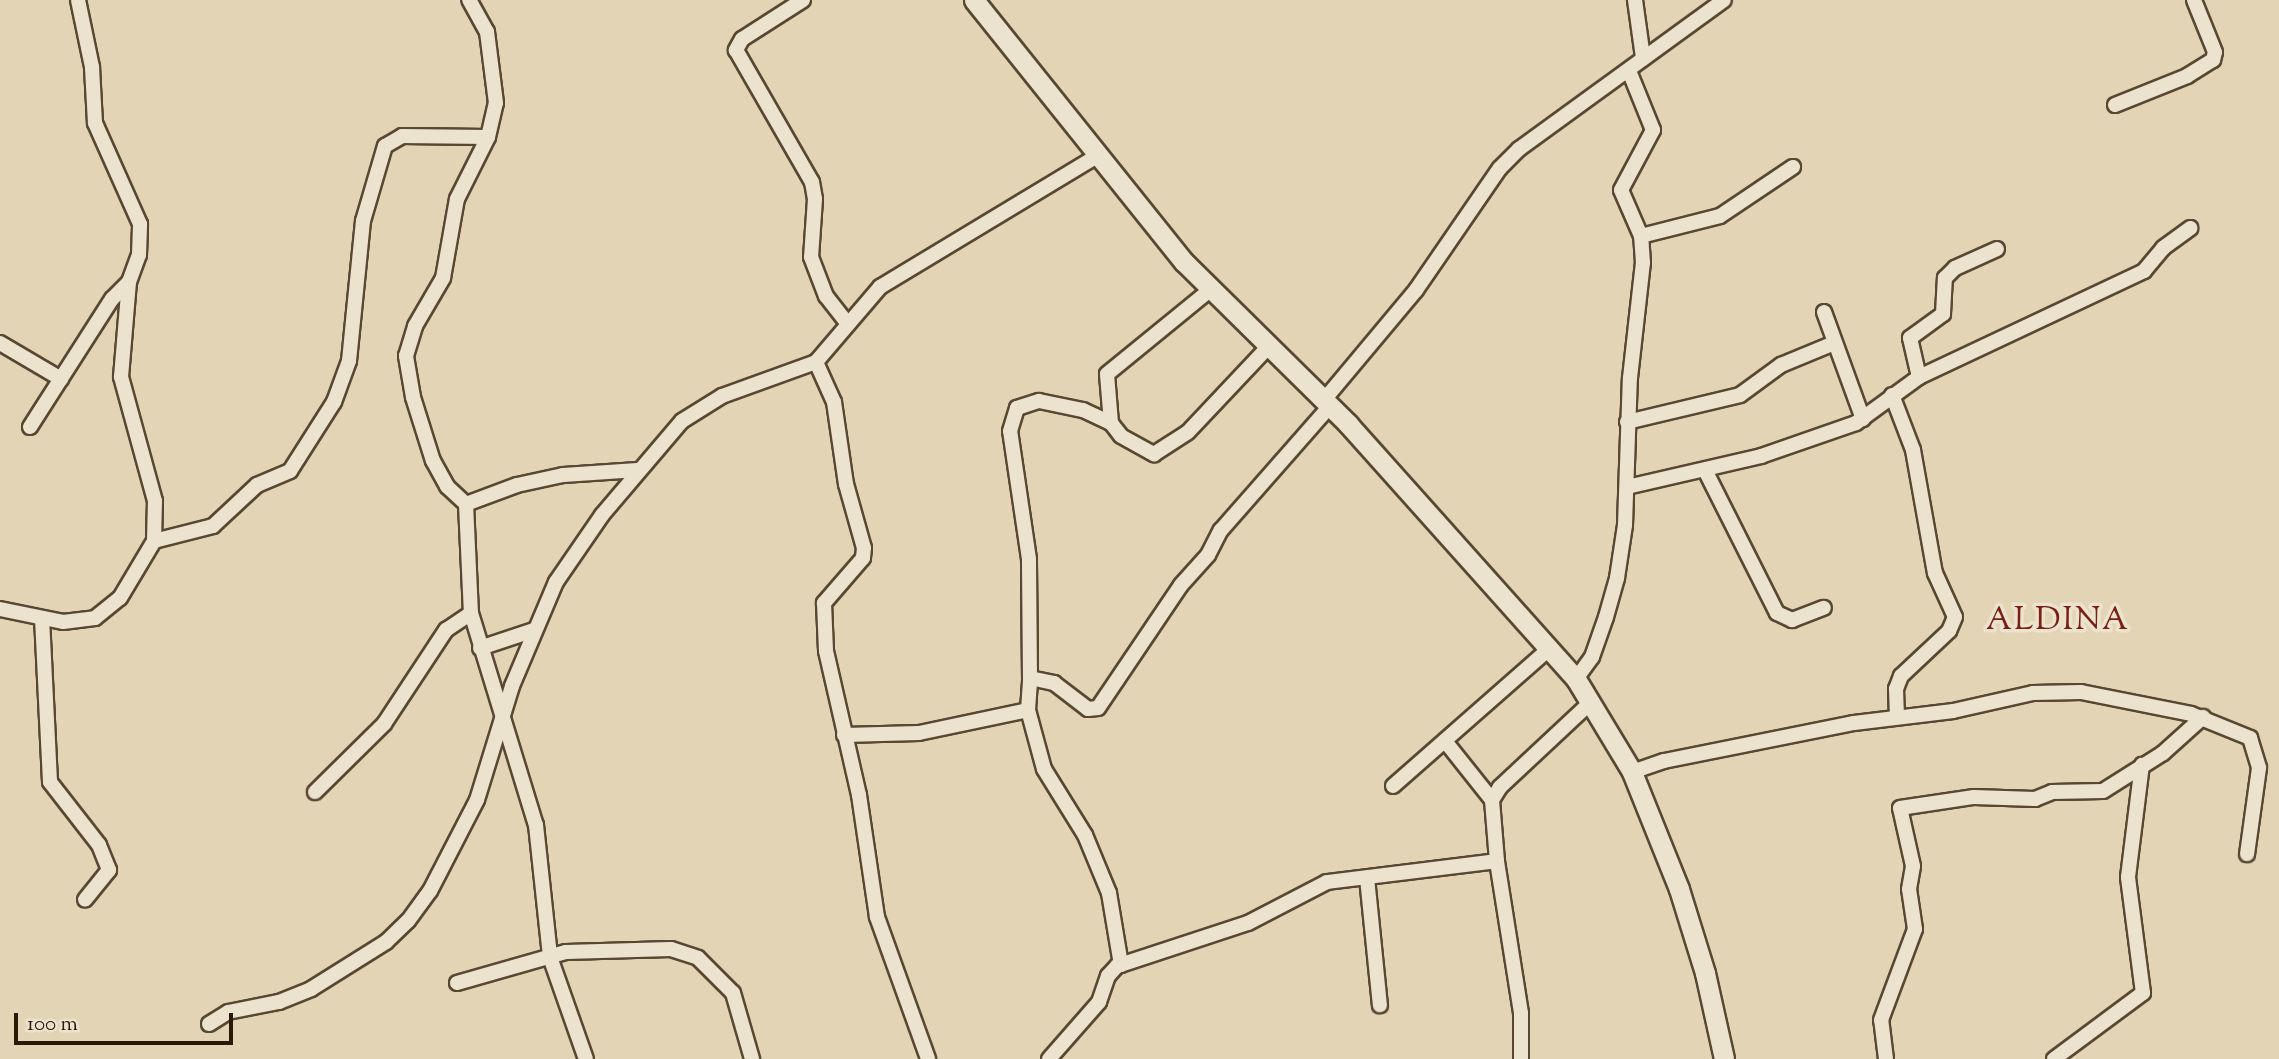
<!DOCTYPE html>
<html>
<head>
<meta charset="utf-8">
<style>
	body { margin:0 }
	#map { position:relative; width:2279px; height:1059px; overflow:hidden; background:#e2d4b5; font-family:"Sorts Mill Goudy",serif }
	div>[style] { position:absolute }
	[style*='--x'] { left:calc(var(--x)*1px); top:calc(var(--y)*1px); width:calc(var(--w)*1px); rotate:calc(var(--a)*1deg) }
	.roads { filter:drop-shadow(2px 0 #584832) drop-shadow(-2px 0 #584832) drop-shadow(0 2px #584832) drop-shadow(0 -2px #584832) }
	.minor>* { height:14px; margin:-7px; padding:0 7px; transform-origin:7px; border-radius:7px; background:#ece3cf }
	.tertiary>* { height:19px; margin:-9.5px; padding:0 9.5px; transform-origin:9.5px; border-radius:9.5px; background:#ece3cf }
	span { translate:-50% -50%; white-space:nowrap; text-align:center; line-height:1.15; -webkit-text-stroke:7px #ece3cf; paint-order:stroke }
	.quarter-label { font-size:32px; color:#7a1f14; letter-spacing:2px }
	.scale { position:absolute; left:14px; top:1013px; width:219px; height:32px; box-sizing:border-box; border:4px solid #2a1907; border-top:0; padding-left:9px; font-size:21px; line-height:24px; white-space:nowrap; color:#2a1907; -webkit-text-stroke:5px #ece3cf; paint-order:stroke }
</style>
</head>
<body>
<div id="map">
	<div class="roads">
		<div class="minor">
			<div style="--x:803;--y:0;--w:72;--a:147.4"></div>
			<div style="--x:742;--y:39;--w:13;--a:119"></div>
			<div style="--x:736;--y:50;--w:152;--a:60.1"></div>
			<div style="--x:812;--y:182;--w:17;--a:80"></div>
			<div style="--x:815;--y:199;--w:58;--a:93.9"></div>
			<div style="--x:811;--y:257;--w:42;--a:69"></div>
			<div style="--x:826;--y:296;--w:33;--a:52"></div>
			<div style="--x:1635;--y:0;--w:59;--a:82.1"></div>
			<div style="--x:2115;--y:105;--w:78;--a:-21.9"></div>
			<div style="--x:2187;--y:76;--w:31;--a:-32"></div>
			<div style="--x:2213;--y:60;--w:8;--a:-76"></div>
			<div style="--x:2215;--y:52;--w:56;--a:-112"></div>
			<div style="--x:1641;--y:236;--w:81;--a:-14.2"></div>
			<div style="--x:1720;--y:216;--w:88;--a:-33.9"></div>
			<div style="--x:1824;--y:312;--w:114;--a:70"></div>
			<div style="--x:0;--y:343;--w:71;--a:30.5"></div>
			<div style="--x:816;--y:362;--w:44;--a:65.8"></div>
			<div style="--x:834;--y:402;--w:83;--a:81.7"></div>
			<div style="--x:846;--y:484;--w:66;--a:74.3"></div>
			<div style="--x:864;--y:548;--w:10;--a:96"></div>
			<div style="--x:863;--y:558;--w:60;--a:130.9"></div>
			<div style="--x:824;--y:603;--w:48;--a:87.6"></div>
			<div style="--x:826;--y:651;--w:148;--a:77.1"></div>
			<div style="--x:859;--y:795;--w:123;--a:81.6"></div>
			<div style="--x:877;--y:917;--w:151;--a:70.2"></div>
			<div style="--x:1919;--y:377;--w:40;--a:-103"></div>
			<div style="--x:1910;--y:338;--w:41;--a:-36"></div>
			<div style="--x:1943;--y:314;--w:36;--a:-87"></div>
			<div style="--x:1945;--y:278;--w:14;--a:-45"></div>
			<div style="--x:1955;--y:268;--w:46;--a:-24.3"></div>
			<div style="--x:1892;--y:395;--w:59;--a:69.1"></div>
			<div style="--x:1913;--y:450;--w:125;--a:79.9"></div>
			<div style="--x:1935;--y:573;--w:48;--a:65.6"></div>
			<div style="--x:1955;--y:617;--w:15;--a:113"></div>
			<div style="--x:1949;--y:631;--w:66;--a:136.8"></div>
			<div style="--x:1901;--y:676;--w:14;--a:111"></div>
			<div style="--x:1896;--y:689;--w:27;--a:88"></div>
			<div style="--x:1324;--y:400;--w:143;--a:-50.1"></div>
			<div style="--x:1416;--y:290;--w:148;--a:-55.5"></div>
			<div style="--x:1500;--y:168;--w:27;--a:-45"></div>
			<div style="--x:1519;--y:149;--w:253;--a:-36"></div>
			<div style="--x:1627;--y:422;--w:116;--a:-13.4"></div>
			<div style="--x:1740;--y:395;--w:51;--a:-36.2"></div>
			<div style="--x:1781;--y:365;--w:57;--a:-22.5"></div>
			<div style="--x:1111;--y:423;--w:49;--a:-94.7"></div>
			<div style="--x:1107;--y:374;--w:133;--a:-39.2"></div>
			<div style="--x:30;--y:427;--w:152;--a:-57.4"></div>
			<div style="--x:112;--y:299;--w:24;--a:-45"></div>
			<div style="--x:1705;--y:470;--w:160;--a:63.3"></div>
			<div style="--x:1777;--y:613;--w:17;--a:25"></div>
			<div style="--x:1792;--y:620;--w:34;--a:-21"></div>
			<div style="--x:1627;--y:487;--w:138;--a:-13"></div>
			<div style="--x:1761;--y:456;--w:101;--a:-19.2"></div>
			<div style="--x:1856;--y:423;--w:78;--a:-36.1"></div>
			<div style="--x:1919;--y:377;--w:249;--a:-25.2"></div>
			<div style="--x:2144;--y:271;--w:30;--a:-50"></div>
			<div style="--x:2163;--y:248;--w:34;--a:-36"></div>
			<div style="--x:466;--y:504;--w:109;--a:87.4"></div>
			<div style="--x:471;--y:613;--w:222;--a:73"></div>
			<div style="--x:536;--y:825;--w:133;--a:83.9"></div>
			<div style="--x:550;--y:957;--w:108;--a:70.6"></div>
			<div style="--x:466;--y:504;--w:26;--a:-137"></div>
			<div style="--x:447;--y:486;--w:29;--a:-119"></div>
			<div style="--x:433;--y:461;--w:67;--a:-107.4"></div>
			<div style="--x:413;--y:397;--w:42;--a:-99.7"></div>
			<div style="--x:406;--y:356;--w:31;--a:-73"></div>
			<div style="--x:415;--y:326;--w:56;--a:-59.7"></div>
			<div style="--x:443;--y:278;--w:80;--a:-80"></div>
			<div style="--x:457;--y:199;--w:69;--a:-63.4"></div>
			<div style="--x:488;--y:137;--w:35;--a:-77"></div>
			<div style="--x:496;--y:103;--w:72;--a:-97.2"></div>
			<div style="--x:487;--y:32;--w:37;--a:-119"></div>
			<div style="--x:466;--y:504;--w:54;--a:-20.4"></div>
			<div style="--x:517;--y:485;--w:47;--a:-12.3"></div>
			<div style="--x:563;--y:475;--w:75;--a:-3.8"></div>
			<div style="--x:154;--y:541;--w:61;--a:-14.3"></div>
			<div style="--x:213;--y:526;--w:60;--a:-43"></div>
			<div style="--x:257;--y:485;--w:36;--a:-23"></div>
			<div style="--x:290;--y:471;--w:82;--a:-57.5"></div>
			<div style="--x:334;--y:402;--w:44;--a:-69.9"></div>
			<div style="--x:349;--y:361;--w:141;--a:-84.3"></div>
			<div style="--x:363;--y:221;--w:78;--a:-73.7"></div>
			<div style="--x:385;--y:146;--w:20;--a:-30"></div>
			<div style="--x:402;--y:136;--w:86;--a:0.7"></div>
			<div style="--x:0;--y:609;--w:64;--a:11.7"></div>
			<div style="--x:63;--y:622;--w:32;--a:-7"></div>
			<div style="--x:95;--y:618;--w:32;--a:-39"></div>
			<div style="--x:120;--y:598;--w:66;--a:-59.2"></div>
			<div style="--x:154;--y:541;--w:40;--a:-88.6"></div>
			<div style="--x:155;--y:501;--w:129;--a:-105.3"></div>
			<div style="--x:121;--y:377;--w:95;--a:-85.2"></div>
			<div style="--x:129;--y:282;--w:29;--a:-70"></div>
			<div style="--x:139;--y:255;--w:31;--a:-88"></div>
			<div style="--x:140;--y:224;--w:111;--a:-114"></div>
			<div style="--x:95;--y:123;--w:56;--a:-93.1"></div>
			<div style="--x:92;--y:67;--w:68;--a:-101.8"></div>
			<div style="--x:42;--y:618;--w:164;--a:87.2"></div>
			<div style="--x:50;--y:782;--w:80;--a:52.1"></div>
			<div style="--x:99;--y:845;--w:27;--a:68"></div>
			<div style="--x:109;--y:870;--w:38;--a:129"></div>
			<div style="--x:480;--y:648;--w:57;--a:-18.4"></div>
			<div style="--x:1030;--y:678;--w:119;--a:-90.5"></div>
			<div style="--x:1029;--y:559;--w:129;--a:-98.4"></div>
			<div style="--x:1010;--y:431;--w:24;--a:-73"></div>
			<div style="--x:1017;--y:408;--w:23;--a:-18"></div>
			<div style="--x:1039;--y:401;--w:45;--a:11.6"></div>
			<div style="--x:1083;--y:410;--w:31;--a:25"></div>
			<div style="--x:1111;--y:423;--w:16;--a:52"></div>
			<div style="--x:1121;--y:436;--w:38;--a:29"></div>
			<div style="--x:1154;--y:454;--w:40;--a:-32.9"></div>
			<div style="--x:1188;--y:432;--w:117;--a:-46.7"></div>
			<div style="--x:1576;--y:679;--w:27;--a:-54"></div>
			<div style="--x:1592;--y:657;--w:42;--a:-70.7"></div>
			<div style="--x:1606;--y:617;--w:41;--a:-74.2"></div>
			<div style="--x:1617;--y:578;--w:54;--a:-81.4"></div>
			<div style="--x:1625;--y:525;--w:147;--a:-88.1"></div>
			<div style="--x:1630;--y:378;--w:116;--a:-83.6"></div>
			<div style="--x:1643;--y:263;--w:27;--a:-94"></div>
			<div style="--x:1641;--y:236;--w:50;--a:-113.5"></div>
			<div style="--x:1621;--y:190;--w:68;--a:-61.9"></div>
			<div style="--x:1653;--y:130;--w:64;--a:-112.1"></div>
			<div style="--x:1028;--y:710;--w:61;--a:74.8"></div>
			<div style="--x:1044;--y:769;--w:78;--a:58.2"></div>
			<div style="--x:1085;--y:835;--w:63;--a:67.5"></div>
			<div style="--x:1109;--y:893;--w:73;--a:80.5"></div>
			<div style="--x:844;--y:735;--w:75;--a:-1.5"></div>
			<div style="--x:919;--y:733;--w:111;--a:-11.9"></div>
			<div style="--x:1028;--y:710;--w:32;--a:-86"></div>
			<div style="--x:1030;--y:678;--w:25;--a:12"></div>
			<div style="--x:1054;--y:683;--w:43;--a:37.4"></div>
			<div style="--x:1088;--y:709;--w:10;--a:-6"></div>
			<div style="--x:1098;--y:708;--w:148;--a:-56"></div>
			<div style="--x:1181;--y:585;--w:40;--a:-48"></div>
			<div style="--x:1208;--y:555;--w:28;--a:-63"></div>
			<div style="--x:1221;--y:530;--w:165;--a:-48.7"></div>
			<div style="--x:1445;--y:741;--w:75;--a:51.5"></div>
			<div style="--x:1632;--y:772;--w:34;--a:-19"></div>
			<div style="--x:1664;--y:761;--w:194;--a:-11.3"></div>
			<div style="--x:1854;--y:723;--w:100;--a:-6.9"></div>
			<div style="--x:1953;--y:711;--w:82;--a:-12.7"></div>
			<div style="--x:2033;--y:693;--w:48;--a:-1.2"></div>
			<div style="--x:2081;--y:692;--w:112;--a:11.3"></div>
			<div style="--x:2191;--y:714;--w:64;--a:22.1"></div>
			<div style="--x:2250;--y:738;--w:31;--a:73"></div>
			<div style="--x:2259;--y:768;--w:87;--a:97.9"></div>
			<div style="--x:1393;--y:786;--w:206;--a:-41.3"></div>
			<div style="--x:315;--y:792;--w:97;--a:-44.6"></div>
			<div style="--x:384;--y:724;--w:113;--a:-56.6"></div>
			<div style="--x:446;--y:630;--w:30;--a:-34"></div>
			<div style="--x:1367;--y:878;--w:128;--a:84.2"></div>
			<div style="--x:457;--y:983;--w:113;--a:-15.9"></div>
			<div style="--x:566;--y:952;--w:105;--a:-1.6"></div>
			<div style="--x:671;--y:949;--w:28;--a:18"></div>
			<div style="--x:698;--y:958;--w:49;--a:45"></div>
			<div style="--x:733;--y:993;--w:69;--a:73.9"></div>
			<div style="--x:209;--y:1024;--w:22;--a:-32"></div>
			<div style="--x:228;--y:1012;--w:52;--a:-11.1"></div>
			<div style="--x:279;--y:1002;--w:35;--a:-22"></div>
			<div style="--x:311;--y:989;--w:89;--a:-32.1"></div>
			<div style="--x:386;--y:942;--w:30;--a:-44"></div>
			<div style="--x:408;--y:921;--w:37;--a:-54"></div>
			<div style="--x:430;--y:891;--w:102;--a:-62.7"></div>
			<div style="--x:477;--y:800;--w:119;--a:-72.9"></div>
			<div style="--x:512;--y:686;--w:113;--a:-67.1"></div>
			<div style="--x:556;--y:582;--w:81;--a:-55.5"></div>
			<div style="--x:602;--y:515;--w:123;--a:-49.6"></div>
			<div style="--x:682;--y:421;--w:47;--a:-32"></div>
			<div style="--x:722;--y:396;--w:100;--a:-19.9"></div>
			<div style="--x:816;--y:362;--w:99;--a:-49.5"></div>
			<div style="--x:880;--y:287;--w:253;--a:-31.1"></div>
			<div style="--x:1049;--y:1059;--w:76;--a:-48.7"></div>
			<div style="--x:1099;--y:1002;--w:28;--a:-71"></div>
			<div style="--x:1108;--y:976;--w:13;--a:-48"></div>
			<div style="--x:1117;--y:966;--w:138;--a:-18.2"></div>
			<div style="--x:1248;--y:923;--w:89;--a:-27.4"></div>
			<div style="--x:1327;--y:882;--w:171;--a:-7"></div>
			<div style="--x:1521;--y:1059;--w:46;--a:-90"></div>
			<div style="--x:1521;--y:1013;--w:154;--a:-99"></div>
			<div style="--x:1497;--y:861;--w:61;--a:-94.7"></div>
			<div style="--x:1492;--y:800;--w:15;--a:-58"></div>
			<div style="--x:1500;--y:787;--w:125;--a:-43"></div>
			<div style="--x:1886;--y:1059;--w:39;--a:-97"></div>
			<div style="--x:1881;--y:1020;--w:97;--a:-69.5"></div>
			<div style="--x:1915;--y:929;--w:40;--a:-98.5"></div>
			<div style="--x:1909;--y:889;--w:23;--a:-80"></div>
			<div style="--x:1913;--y:866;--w:59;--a:-102.6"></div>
			<div style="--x:1900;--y:808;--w:75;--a:-8.5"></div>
			<div style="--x:1974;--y:797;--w:61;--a:1.9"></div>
			<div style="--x:2035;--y:799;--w:18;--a:-22"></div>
			<div style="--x:2052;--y:792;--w:51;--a:-1.1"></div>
			<div style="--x:2103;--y:791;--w:71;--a:-32.3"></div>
			<div style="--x:2163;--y:753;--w:54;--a:-42"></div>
			<div style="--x:2054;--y:1059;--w:111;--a:-36.6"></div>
			<div style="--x:2143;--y:993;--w:117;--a:-97.4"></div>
			<div style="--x:2128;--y:877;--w:113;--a:-82.9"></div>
		</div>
		<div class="tertiary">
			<div style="--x:974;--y:0;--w:336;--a:51.3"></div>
			<div style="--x:1184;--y:262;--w:231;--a:44.6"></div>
			<div style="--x:1348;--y:424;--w:342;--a:48.2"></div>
			<div style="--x:1576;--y:679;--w:109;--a:58.9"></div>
			<div style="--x:1632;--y:772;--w:126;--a:68.1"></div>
			<div style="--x:1679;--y:889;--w:88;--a:72.8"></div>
			<div style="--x:1705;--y:973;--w:88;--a:77.5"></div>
		</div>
	</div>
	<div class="quarter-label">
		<span style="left:2058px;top:621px">ALDINA</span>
	</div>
	<div class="scale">100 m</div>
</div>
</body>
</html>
